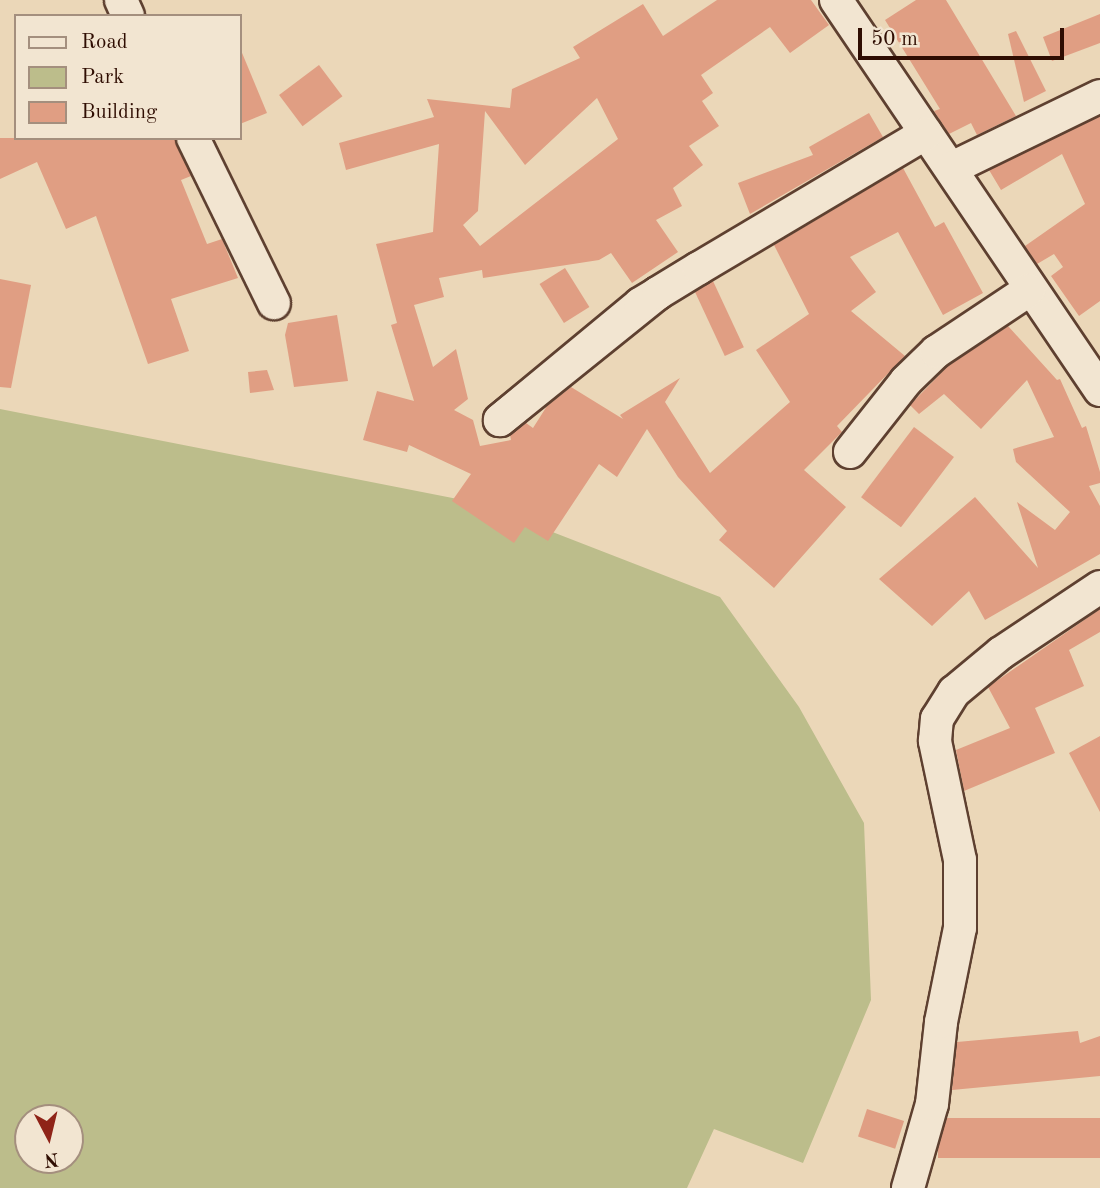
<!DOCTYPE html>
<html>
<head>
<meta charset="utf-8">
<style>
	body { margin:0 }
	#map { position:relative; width:1100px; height:1188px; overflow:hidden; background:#ebd7b8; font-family:"Old Standard TT",serif }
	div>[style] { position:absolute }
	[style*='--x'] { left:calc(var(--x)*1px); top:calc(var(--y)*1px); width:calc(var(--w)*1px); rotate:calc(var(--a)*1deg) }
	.green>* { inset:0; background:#bcbd8b }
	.building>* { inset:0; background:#e09e83; transform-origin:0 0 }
	.roads { filter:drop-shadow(2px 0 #5e4030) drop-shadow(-2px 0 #5e4030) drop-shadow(0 2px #5e4030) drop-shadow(0 -2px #5e4030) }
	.minor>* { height:32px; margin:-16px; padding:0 16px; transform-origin:16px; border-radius:16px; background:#f2e5d1 }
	span { translate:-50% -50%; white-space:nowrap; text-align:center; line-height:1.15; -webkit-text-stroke:7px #f2e5d1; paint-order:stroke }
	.legend { position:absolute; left:14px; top:14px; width:228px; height:126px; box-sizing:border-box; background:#f2e5d1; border:2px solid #a48f7e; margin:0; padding:9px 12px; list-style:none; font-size:21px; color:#2f0d02 }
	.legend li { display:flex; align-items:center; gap:14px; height:35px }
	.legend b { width:35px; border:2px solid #a48f7e }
	.north { position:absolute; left:14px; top:1104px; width:70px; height:70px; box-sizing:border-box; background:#f2e5d1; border:2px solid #a48f7e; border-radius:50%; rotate:173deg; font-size:19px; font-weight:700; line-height:28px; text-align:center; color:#2f0d02 }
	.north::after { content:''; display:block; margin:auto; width:24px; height:32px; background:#8f2418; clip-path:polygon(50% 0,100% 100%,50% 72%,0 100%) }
	.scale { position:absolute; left:858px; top:28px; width:206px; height:32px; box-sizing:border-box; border:4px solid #2f0d02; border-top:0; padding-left:9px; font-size:21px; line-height:24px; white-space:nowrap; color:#2f0d02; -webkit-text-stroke:5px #f2e5d1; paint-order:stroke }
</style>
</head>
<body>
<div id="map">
	<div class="green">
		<div style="clip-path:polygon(evenodd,0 409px,478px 503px,720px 597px,799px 707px,864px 823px,871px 1000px,803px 1163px,714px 1129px,687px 1188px,0 1188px,0 409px,28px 1118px,70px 1118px,70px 1160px,28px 1160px,28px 1118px)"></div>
	</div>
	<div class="building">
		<div style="clip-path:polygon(evenodd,717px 0,811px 0,829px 25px,790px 53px,770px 27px,701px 75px,713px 93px,702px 101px,719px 126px,689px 146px,703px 165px,673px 188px,682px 206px,656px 220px,678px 252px,632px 283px,611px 253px,599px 260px,483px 278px,482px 270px,439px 278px,444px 297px,414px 305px,433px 367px,456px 349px,468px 399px,454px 410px,473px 420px,480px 446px,511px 440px,510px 435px,526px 423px,533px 428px,547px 406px,571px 387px,623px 419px,620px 415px,680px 378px,665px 402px,710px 473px,790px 402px,756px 350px,809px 314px,774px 245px,903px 168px,935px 227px,944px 222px,983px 293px,943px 315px,898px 232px,850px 257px,876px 292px,851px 311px,905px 356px,837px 426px,842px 432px,804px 470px,846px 507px,774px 588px,719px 540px,727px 531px,678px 477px,647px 429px,617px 477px,599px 464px,548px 541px,525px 527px,514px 543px,452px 501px,471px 474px,409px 445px,407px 452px,363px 440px,377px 391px,414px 401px,391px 325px,397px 323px,376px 244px,433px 232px,439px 144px,346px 170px,339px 143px,434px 117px,427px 99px,510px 108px,512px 89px,580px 58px,573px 47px,643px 4px,663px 36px,717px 0,597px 98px,618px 139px,480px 246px,463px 225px,478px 211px,485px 111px,525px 165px,597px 98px)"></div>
		<div style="clip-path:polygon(916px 0,946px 0,1016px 116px,977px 135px,971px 123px,949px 134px,934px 111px,940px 109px,885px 20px)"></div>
		<div style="clip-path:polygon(1100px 14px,1100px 43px,1052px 61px,1043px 37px)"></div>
		<div style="clip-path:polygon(1016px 31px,1046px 91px,1024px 102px,1008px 34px)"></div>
		<div style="clip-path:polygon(240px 48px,267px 113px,240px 124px)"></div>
		<div style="left:319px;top:65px;width:39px;height:50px;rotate:53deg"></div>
		<div style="clip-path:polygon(869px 113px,883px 137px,750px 214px,738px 183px,813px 155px,809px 147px)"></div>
		<div style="clip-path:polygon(1100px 116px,1100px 301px,1079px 316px,1051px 276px,1063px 267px,1054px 254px,1037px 264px,1025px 246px,1085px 204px,1062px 154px,1001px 190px,989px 170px)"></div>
		<div style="clip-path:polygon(0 138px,175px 138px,191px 176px,181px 180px,207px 244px,222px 239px,238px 278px,171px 299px,189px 351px,148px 364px,96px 216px,66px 229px,37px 162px,0 179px)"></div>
		<div style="left:565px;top:268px;width:46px;height:30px;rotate:58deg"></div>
		<div style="clip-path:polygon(0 279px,31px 285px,11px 388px,0 387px)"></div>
		<div style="left:713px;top:281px;width:73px;height:21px;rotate:65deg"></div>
		<div style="clip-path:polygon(337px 315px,348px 381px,294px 387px,285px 335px,288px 323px)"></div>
		<div style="clip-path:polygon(1008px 326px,1057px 380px,1060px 379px,1082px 428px,1086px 426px,1100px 472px,1100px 483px,1089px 486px,1100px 506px,1100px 554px,985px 620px,969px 591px,932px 626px,879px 579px,975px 497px,1038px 568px,1017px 502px,1055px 530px,1070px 512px,1016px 462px,1013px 449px,1054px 437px,1027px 380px,981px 429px,944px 394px,919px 414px,910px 405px,948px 366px)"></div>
		<div style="clip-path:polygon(267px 370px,274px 390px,250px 393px,248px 372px)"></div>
		<div style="left:914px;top:427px;width:50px;height:88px;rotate:37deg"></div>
		<div style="clip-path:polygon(1100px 609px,1100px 632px,1069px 650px,1084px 686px,1035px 708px,1055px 753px,964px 791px,956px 750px,1010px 728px,988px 687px)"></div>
		<div style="clip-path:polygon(1100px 736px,1100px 812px,1069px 753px)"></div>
		<div style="clip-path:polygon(1078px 1031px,1080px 1043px,1100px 1036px,1100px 1076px,952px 1090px,957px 1042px)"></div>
		<div style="left:867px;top:1109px;width:39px;height:29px;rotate:18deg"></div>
		<div style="left:1100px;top:1118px;width:40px;height:162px;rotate:90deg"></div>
	</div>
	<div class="roads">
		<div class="minor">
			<div style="--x:121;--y:0;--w:17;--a:66"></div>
			<div style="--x:836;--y:0;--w:471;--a:55.9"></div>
			<div style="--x:193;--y:138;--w:184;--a:63.9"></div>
			<div style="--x:952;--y:168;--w:165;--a:-25.9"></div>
			<div style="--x:658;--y:293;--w:203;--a:141.2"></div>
			<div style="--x:500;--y:420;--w:182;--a:-39.6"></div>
			<div style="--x:640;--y:304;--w:21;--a:-31"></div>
			<div style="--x:658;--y:293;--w:48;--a:-31.4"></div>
			<div style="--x:699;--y:268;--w:264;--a:-30.7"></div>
			<div style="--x:850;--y:452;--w:90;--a:-51.7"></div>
			<div style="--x:906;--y:381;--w:42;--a:-44"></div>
			<div style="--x:936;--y:352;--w:112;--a:-33.7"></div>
			<div style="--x:908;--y:1188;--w:87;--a:-74.1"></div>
			<div style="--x:932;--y:1104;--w:82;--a:-83.7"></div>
			<div style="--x:941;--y:1022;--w:96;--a:-78.6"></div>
			<div style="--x:960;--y:928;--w:68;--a:-90"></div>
			<div style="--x:960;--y:860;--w:122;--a:-101.9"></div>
			<div style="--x:935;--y:741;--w:22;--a:-85"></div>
			<div style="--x:937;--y:719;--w:32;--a:-58"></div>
			<div style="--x:954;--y:692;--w:61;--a:-39.7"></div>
			<div style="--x:1001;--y:653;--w:119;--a:-33.7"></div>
		</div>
	</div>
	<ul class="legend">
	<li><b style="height:9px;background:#f2e5d1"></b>Road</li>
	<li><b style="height:19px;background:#bcbd8b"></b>Park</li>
	<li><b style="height:19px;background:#e09e83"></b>Building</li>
	</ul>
	<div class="north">N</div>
	<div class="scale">50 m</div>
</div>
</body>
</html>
